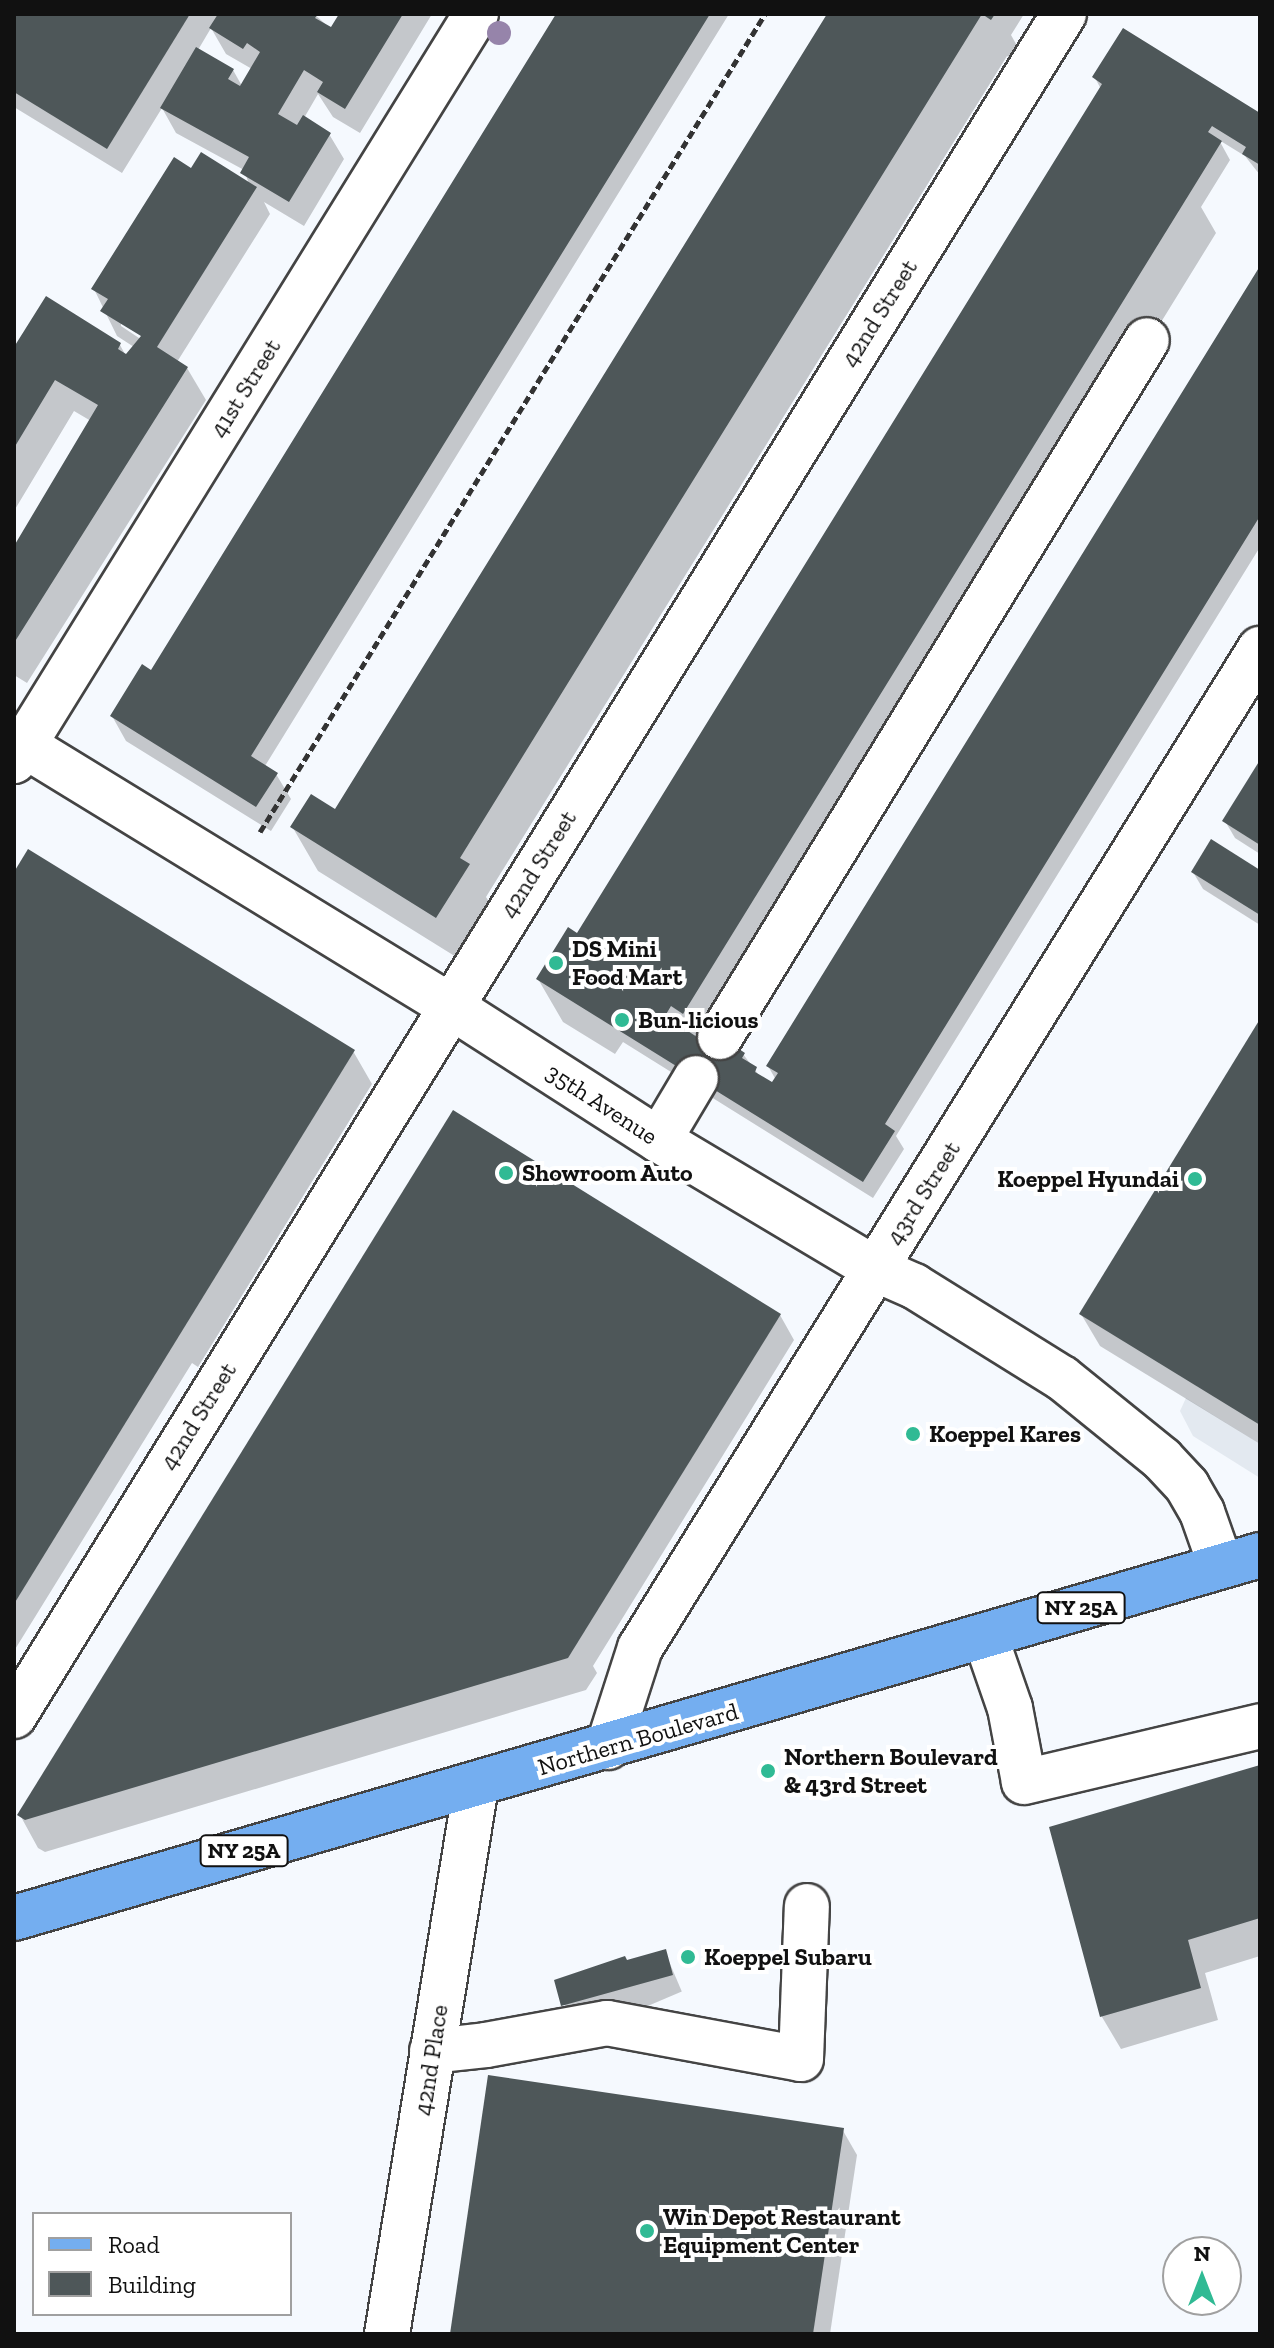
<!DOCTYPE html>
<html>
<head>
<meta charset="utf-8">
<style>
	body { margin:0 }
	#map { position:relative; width:1274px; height:2348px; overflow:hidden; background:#f5f9fe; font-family:"Zilla Slab",serif }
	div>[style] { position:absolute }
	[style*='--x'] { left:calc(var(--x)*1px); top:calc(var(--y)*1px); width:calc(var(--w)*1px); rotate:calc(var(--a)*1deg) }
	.plaza>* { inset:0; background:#e3e9f0 }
	.shadow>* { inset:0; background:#0003; transform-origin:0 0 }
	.building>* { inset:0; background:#4e5759 }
	.path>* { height:5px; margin-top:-2.5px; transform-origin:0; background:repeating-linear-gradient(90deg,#333 0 8px,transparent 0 12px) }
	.roads { filter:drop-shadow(2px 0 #444) drop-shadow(-2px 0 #444) drop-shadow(0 2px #444) drop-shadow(0 -2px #444) }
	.minor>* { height:44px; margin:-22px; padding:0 22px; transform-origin:22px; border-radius:22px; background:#fff }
	.major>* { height:44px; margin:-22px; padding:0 22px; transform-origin:22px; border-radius:22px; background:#74aef0 }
	.trees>* { width:24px; height:24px; margin:-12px; border-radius:50%; background:#9684aa }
	.dots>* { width:22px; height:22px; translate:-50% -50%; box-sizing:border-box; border:4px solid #fff; border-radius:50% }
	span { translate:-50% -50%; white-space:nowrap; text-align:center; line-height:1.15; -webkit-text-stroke:8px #fff; paint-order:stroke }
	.shield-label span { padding:2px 6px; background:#fff; border:2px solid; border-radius:6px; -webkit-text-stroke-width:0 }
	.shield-label { font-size:22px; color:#111; font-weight:700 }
	.street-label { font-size:24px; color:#111 }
	.poi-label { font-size:24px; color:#111; font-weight:700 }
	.left { translate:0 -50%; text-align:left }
	.right { translate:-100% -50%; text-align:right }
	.frame { position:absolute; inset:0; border:16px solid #111; pointer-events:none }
	.legend { position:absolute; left:32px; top:2212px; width:260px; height:104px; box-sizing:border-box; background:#fff; border:2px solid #a0a0a0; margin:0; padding:10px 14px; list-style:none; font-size:24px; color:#111 }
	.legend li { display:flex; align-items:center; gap:16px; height:40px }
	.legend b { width:40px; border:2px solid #a0a0a0 }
	.north { position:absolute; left:1162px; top:2236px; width:80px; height:80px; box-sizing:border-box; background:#fff; border:2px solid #a0a0a0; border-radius:50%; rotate:0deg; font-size:22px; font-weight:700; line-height:32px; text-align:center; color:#111 }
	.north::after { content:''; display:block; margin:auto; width:28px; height:36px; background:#30ba94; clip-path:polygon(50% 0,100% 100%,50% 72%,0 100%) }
</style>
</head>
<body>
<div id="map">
	<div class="plaza">
		<div style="clip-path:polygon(1186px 1398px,1260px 1444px,1260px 1478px,1193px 1436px,1180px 1411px)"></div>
	</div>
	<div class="shadow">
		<div style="clip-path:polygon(evenodd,14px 14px,314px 14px,332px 30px,341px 14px,432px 14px,360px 133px,333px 117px,318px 94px,304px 118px,329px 134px,344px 159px,304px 226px,264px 202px,270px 214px,177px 362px,187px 368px,206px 400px,27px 683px,14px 675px,14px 550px,91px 421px,74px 411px,14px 511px,14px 350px,120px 345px,126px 356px,134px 347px,117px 336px,94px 289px,191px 171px,249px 184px,244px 170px,176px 133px,162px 108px,122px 173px,14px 107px,14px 14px,211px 28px,226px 54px,252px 69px,242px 86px,233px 70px,198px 50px,211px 28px,14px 14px,121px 322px,150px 340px,148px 344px,121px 326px,121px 322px)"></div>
		<div style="clip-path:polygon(558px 14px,729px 14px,265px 766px,276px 774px,291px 799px,271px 831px,126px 741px,112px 716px,151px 672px)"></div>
		<div style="clip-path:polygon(829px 14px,1024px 14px,1011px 35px,1021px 53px,1016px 62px,1007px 56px,486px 897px,493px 908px,461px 960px,318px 871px,293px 828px,336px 811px)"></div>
		<div style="clip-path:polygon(1095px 78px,1260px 115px,1260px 175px,1245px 156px,1219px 140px,1230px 160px,1201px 207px,1216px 233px,719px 1039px,743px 1054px,761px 1078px,773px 1085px,776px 1080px,768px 1066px,1260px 269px,1260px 547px,896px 1136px,904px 1149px,873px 1198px,623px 1042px,615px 1054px,563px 1022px,538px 979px,578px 936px,1101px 89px)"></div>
		<div style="clip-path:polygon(1260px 764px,1260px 854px,1235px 838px,1225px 821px)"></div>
		<div style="clip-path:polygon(1193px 872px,1260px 873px,1260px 925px,1203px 889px)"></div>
		<div style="clip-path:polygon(14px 876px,353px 1051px,372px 1084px,198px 1367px,192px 1363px,14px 1651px)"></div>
		<div style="clip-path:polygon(1260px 1023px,1260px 1444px,1100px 1346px,1081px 1314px)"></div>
		<div style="clip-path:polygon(780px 1315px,794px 1340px,593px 1666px,597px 1673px,586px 1690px,45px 1852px,38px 1848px,20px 1815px)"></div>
		<div style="clip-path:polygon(1260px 1767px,1260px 1956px,1205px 1973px,1218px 2020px,1121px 2049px,1102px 2017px,1051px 1829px)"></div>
		<div style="left:665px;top:1952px;width:43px;height:113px;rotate:67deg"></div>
		<div style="clip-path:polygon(842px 2129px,857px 2155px,830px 2334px,452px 2334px)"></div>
	</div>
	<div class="building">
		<div style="clip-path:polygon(14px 14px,190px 14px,107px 149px,14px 92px)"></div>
		<div style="clip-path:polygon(218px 14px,318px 14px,315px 18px,331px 27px,339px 14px,403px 14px,345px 109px,317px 92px,323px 82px,304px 70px,278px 114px,297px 125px,303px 115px,331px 133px,289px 202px,240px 173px,249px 157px,160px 108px,196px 47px,234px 69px,228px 79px,240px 86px,260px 52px,247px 43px,243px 49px,209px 28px)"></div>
		<div style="clip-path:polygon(556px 14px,710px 14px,251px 756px,278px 773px,256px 807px,110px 716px,142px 664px,151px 670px)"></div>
		<div style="clip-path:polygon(827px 14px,995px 14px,991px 20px,982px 14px,650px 550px,460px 858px,470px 864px,436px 918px,290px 827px,311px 794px,335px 809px)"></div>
		<div style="clip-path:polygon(1123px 28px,1260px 113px,1260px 165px,1242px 154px,1246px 147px,1212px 126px,1208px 132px,1222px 141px,1193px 188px,683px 1014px,671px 1006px,665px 1016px,697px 1037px,703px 1027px,724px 1039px,745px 1053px,742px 1058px,757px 1067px,755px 1072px,772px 1082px,778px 1073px,766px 1066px,1260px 266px,1260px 516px,885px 1124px,895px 1131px,863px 1182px,536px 979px,568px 927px,577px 933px,1102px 84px,1092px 77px)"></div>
		<div style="clip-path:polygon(201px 152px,257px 187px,157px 347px,188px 367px,14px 643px,14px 546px,98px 405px,55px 380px,14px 448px,14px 347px,46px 296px,121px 343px,118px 349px,126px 354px,141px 336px,100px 311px,108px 299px,91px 289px,174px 157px,191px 168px)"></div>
		<div style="clip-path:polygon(1260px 760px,1260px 845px,1222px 821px)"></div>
		<div style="clip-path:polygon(1211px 839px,1260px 870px,1260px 915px,1191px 872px)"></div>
		<div style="clip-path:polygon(28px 849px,355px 1050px,14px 1604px,14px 872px)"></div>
		<div style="clip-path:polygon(1260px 1019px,1260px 1425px,1079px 1314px)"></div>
		<div style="clip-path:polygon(453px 1110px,781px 1314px,568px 1658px,25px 1820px,17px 1815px)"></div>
		<div style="clip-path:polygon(1260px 1765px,1260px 1918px,1188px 1940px,1201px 1988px,1100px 2017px,1049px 1827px)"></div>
		<div style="clip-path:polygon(666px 1949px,673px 1975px,561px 2006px,554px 1980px,625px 1956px,627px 1960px)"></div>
		<div style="clip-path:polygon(488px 2075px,844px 2128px,813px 2334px,450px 2334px)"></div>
	</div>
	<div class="path">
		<div style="--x:260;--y:832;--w:961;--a:-58.31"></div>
	</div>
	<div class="roads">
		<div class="minor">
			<div style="--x:14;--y:739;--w:511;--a:31.48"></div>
			<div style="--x:450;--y:1006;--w:248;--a:32.7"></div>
			<div style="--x:659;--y:1140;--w:252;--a:30.8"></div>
			<div style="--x:875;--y:1269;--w:43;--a:23.6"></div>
			<div style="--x:914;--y:1286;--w:174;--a:31.9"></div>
			<div style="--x:1062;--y:1378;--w:129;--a:39"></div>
			<div style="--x:1162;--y:1459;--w:37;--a:47"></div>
			<div style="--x:1187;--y:1486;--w:30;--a:60"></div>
			<div style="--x:1202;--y:1512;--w:57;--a:70.6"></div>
			<div style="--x:14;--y:761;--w:878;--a:-58.26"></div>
			<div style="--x:720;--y:1037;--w:817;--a:-58.51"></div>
			<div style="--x:659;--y:1140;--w:72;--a:-59.2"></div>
			<div style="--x:985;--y:1636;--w:76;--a:70.9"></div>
			<div style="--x:1010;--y:1708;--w:75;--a:79.3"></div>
			<div style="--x:1024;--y:1782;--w:243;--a:-13.3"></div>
			<div style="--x:14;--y:1716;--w:2000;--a:-58.33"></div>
			<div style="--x:608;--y:1747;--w:104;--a:-72.1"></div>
			<div style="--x:640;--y:1648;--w:1176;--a:-58.18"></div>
			<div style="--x:432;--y:2051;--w:54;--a:-6.3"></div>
			<div style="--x:486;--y:2045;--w:123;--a:-10.3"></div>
			<div style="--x:607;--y:2023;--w:197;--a:10.5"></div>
			<div style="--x:801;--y:2059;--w:153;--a:-87.8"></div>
			<div style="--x:387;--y:2334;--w:555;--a:-80.78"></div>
		</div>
		<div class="major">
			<div style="--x:14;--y:1918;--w:1298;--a:-16.24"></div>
		</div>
	</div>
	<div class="trees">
		<div style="left:499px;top:33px"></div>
	</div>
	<div class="dots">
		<div style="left:556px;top:963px;background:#30ba94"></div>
		<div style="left:622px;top:1020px;background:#30ba94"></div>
		<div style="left:506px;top:1173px;background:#30ba94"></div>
		<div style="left:1195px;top:1179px;background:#30ba94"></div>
		<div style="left:913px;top:1434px;background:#30ba94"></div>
		<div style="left:768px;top:1771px;background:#30ba94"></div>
		<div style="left:688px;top:1957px;background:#30ba94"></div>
		<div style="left:647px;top:2231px;background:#30ba94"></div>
	</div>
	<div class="shield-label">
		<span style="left:1081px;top:1608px">NY 25A</span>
		<span style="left:244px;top:1851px">NY 25A</span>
	</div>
	<div class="street-label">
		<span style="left:879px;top:313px;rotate:-58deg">42nd Street</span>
		<span style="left:245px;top:388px;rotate:-58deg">41st Street</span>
		<span style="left:538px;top:864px;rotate:-58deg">42nd Street</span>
		<span style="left:602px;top:1104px;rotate:33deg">35th Avenue</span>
		<span style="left:923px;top:1193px;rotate:-58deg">43rd Street</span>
		<span style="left:198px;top:1416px;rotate:-58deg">42nd Street</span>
		<span style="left:638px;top:1739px;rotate:-16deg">Northern Boulevard</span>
		<span style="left:431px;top:2060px;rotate:-81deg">42nd Place</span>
	</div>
	<div class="poi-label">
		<span class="left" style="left:572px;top:963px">DS Mini<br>Food Mart</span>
		<span class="left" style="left:638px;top:1020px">Bun-licious</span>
		<span class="left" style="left:522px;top:1173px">Showroom Auto</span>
		<span class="right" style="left:1179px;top:1179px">Koeppel Hyundai</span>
		<span class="left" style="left:929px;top:1434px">Koeppel Kares</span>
		<span class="left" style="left:784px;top:1771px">Northern Boulevard<br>&amp; 43rd Street</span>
		<span class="left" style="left:704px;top:1957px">Koeppel Subaru</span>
		<span class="left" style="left:663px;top:2231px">Win Depot Restaurant<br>Equipment Center</span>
	</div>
	<div class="frame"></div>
	<ul class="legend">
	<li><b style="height:10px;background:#74aef0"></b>Road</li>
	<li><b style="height:22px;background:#4e5759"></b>Building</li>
	</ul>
	<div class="north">N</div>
</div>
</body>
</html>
